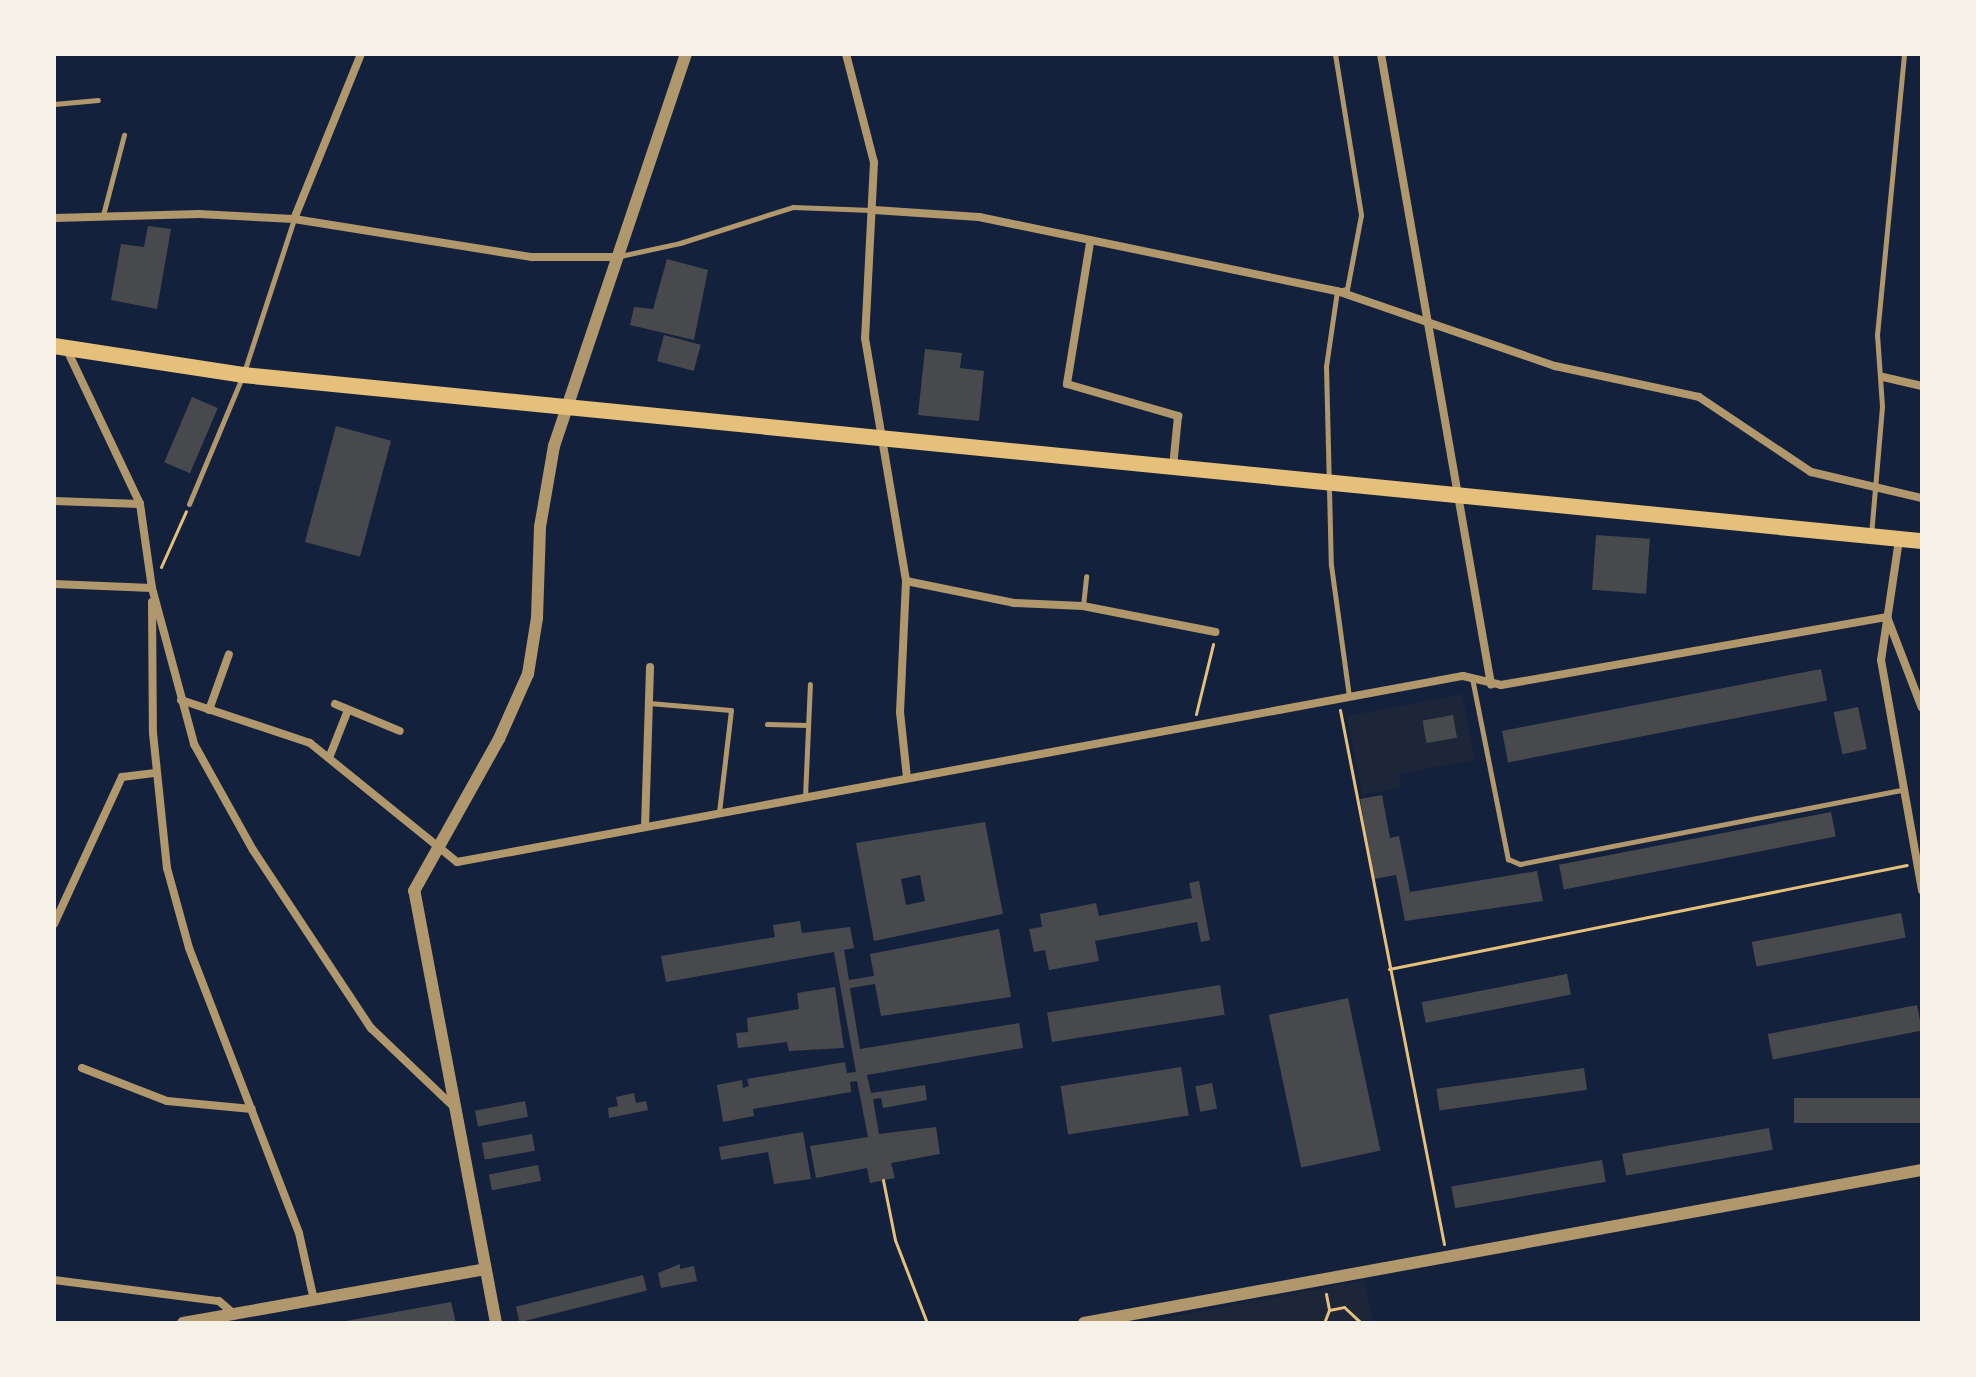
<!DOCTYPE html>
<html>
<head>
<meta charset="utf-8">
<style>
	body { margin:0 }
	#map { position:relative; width:1976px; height:1377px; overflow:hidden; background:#14213d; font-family:"Alegreya Sans",sans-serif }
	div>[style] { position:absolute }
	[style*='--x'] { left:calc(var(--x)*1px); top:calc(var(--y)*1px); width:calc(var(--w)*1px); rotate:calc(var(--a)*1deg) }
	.green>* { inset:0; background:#1d2539 }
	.building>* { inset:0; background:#48494c; transform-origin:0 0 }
	.path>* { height:3px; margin:-1.5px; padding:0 1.5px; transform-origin:1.5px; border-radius:1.5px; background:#e5c07b }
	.service>* { height:5px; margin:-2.5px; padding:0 2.5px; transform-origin:2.5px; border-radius:2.5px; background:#b1986c }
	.minor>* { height:8px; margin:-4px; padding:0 4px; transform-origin:4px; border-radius:4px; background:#b1986c }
	.tertiary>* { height:12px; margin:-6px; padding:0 6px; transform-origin:6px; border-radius:6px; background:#b1986c }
	.primary>* { height:16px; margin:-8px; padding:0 8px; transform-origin:8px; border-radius:8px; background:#e5c07b }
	span { translate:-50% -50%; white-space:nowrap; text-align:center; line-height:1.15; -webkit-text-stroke:6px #f6f1e7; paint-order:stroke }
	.frame { position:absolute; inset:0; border:56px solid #f6f1e7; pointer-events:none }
</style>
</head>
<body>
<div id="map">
	<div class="green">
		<div style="clip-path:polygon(1462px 694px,1475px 760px,1399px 774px,1401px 788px,1362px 795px,1347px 716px)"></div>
		<div style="clip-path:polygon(1365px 1280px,1373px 1323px,1137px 1323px)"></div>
	</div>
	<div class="building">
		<div style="clip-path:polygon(148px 226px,171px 229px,157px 309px,111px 300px,121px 244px,144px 247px)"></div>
		<div style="clip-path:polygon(667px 259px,708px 270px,694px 340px,630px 325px,634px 307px,653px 309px)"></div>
		<div style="left:664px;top:335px;width:38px;height:27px;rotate:15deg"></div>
		<div style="clip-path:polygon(925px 349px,962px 353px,960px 368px,984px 371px,979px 421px,918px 415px)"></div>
		<div style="left:192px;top:397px;width:28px;height:71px;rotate:23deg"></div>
		<div style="left:336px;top:426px;width:57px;height:120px;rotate:15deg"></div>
		<div style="left:1596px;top:535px;width:54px;height:55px;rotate:4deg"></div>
		<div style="left:1821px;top:669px;width:32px;height:325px;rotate:79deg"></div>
		<div style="left:1858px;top:707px;width:43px;height:25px;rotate:78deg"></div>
		<div style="left:1453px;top:715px;width:23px;height:31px;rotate:80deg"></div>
		<div style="clip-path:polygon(1382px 795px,1390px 838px,1399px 836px,1410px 892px,1537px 871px,1543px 901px,1405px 921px,1396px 875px,1374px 879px,1360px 799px)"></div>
		<div style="left:1831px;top:812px;width:25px;height:277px;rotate:79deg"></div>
		<div style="clip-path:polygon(evenodd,985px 822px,1003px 914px,874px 941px,856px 843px,985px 822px,920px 875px,925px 901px,906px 905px,901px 879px,920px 875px)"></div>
		<div style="clip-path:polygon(1199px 881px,1210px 940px,1201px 942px,1197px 922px,1095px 941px,1099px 961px,1049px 970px,1045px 950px,1034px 952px,1029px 929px,1042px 927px,1040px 914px,1096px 903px,1099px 916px,1192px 898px,1189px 883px)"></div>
		<div style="left:1901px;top:913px;width:25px;height:152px;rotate:79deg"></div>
		<div style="clip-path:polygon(800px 921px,802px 933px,850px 927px,854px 948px,844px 950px,849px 980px,874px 976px,870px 954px,999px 929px,1011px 997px,881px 1016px,875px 984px,850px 988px,860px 1049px,1019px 1023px,1023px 1048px,867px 1075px,871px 1093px,925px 1085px,927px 1100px,883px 1108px,881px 1098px,873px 1099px,879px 1134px,936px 1127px,940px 1154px,891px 1163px,895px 1178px,870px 1183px,867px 1168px,816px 1178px,810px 1146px,868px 1137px,857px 1081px,850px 1082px,851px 1092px,753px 1109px,754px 1116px,723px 1122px,717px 1085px,742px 1080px,743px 1088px,749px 1086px,747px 1079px,845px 1062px,847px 1073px,856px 1072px,834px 952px,666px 982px,661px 956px,775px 937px,773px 925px)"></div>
		<div style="left:1567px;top:974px;width:21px;height:148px;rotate:79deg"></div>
		<div style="left:1220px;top:985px;width:30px;height:175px;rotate:81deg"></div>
		<div style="clip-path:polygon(835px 987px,844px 1048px,789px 1051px,787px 1042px,738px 1048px,736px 1033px,748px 1032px,747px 1018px,799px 1009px,797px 993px)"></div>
		<div style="left:1348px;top:998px;width:156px;height:81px;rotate:78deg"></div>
		<div style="left:1917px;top:1005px;width:26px;height:152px;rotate:79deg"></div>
		<div style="left:1181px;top:1067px;width:49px;height:122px;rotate:81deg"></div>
		<div style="left:1584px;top:1068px;width:22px;height:149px;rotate:82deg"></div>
		<div style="left:1212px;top:1083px;width:26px;height:17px;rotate:79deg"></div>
		<div style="clip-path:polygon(634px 1093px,636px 1103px,646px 1101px,648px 1110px,609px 1118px,608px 1108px,618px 1106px,616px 1097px)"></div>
		<div style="left:1922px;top:1098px;width:25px;height:128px;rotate:90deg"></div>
		<div style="left:525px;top:1101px;width:16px;height:51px;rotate:79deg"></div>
		<div style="left:1769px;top:1128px;width:22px;height:149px;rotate:80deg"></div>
		<div style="clip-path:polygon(803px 1132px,811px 1179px,774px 1184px,768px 1152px,721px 1160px,719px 1147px)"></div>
		<div style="left:532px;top:1134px;width:17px;height:51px;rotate:80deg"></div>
		<div style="left:1602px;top:1160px;width:22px;height:153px;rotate:80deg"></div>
		<div style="left:538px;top:1165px;width:16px;height:50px;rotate:79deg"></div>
		<div style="clip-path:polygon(680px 1264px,680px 1269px,694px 1266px,697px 1281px,661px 1288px,658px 1273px)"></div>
		<div style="left:643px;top:1275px;width:16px;height:131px;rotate:76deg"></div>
		<div style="clip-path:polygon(451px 1302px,456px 1323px,346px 1323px,346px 1321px)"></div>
	</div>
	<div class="path">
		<div style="--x:161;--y:567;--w:61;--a:-65.9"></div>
		<div style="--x:1340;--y:710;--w:544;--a:78.98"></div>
		<div style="--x:1196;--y:714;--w:72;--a:-76.3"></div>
		<div style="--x:1389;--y:969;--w:528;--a:-11.35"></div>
		<div style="--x:883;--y:1180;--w:61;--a:78.7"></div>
		<div style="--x:895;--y:1240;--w:89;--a:68.9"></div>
		<div style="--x:1326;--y:1294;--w:16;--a:79"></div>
		<div style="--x:1324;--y:1323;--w:14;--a:-69"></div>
		<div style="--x:1329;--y:1310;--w:15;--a:-11"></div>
		<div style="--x:1344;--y:1307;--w:23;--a:43"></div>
	</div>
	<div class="service">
		<div style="--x:1335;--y:54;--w:163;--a:80.8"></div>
		<div style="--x:1361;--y:215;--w:75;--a:100.7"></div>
		<div style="--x:1347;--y:289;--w:10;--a:169"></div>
		<div style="--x:1337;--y:291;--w:76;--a:98.3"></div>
		<div style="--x:1326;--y:366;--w:199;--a:88.6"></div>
		<div style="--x:1331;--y:565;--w:133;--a:82.2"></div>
		<div style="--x:54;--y:104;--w:44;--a:-5.2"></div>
		<div style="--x:103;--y:215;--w:83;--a:-75.3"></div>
		<div style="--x:620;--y:256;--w:61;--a:-12.2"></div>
		<div style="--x:680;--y:243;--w:119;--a:-17.7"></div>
		<div style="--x:793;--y:207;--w:78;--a:2.2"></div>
		<div style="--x:189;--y:504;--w:140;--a:-67.3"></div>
		<div style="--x:243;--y:375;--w:164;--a:-71.9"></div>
		<div style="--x:1871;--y:535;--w:129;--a:-85.1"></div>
		<div style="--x:1882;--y:406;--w:71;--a:-94"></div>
		<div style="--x:1877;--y:335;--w:282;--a:-84.5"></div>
		<div style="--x:1083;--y:606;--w:30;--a:-84"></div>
		<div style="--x:1472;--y:678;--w:185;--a:78.8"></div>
		<div style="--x:1508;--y:859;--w:13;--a:23"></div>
		<div style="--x:1520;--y:864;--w:392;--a:-11"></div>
		<div style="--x:649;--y:703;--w:82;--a:4.9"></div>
		<div style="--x:731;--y:710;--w:103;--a:96.7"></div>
		<div style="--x:767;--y:724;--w:41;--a:1.4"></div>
		<div style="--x:805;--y:797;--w:113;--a:-87.5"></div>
	</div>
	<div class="minor">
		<div style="--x:846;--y:54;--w:112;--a:75.5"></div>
		<div style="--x:874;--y:162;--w:176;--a:92.9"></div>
		<div style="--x:865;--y:338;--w:246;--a:80.4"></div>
		<div style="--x:906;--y:581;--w:131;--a:92.6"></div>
		<div style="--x:900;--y:712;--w:65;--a:83.9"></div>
		<div style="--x:1381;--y:54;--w:640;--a:80.1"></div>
		<div style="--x:874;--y:210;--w:105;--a:3.8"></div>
		<div style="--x:979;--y:217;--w:366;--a:11.7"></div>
		<div style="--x:1337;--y:291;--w:231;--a:19"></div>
		<div style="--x:1555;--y:366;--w:147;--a:12.1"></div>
		<div style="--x:1699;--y:397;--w:135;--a:33.8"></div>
		<div style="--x:1811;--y:472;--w:114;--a:13.2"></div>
		<div style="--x:54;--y:218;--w:145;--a:-1.6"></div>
		<div style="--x:199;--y:214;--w:95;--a:3"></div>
		<div style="--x:294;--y:219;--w:241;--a:9.1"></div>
		<div style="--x:532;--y:257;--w:83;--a:0"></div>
		<div style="--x:294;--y:219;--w:178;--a:-67.9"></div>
		<div style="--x:1090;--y:243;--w:143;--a:99.3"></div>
		<div style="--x:1067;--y:384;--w:116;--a:16.1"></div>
		<div style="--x:1178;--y:416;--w:51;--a:95.6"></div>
		<div style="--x:67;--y:350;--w:170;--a:64.6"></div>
		<div style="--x:140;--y:504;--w:85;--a:81.9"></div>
		<div style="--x:152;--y:588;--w:162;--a:74.9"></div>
		<div style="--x:194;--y:744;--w:121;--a:60.9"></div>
		<div style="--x:253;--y:850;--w:214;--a:56.5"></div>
		<div style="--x:371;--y:1028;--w:115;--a:43.6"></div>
		<div style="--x:1883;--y:377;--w:40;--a:13"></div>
		<div style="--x:54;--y:501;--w:86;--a:2"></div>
		<div style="--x:1899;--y:540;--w:121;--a:98.5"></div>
		<div style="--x:1881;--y:660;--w:234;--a:79.9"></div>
		<div style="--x:906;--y:581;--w:110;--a:11.5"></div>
		<div style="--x:1014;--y:603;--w:69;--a:2.5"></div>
		<div style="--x:1083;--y:606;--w:135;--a:11.1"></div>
		<div style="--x:54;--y:584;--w:98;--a:2.3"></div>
		<div style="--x:152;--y:602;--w:131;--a:89.6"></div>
		<div style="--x:153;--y:733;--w:136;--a:84.1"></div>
		<div style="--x:167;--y:868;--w:83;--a:74.6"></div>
		<div style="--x:189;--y:948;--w:305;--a:68.9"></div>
		<div style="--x:299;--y:1233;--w:69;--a:77.4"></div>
		<div style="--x:1887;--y:617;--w:97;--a:69"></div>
		<div style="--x:181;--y:700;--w:136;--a:18.4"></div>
		<div style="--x:310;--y:743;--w:189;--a:39"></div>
		<div style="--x:457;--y:862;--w:1023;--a:-10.48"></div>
		<div style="--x:1463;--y:676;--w:39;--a:13"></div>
		<div style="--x:1501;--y:685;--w:391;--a:-10"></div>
		<div style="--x:335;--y:704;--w:70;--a:22.6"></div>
		<div style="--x:209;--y:710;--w:59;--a:-70.3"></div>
		<div style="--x:329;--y:758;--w:52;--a:-68.4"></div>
		<div style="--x:645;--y:827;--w:160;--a:-88.2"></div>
		<div style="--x:54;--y:924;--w:162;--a:-65.2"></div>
		<div style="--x:122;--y:777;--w:34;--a:-7"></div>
		<div style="--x:82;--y:1068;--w:91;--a:21.2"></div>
		<div style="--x:167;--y:1101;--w:85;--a:5.4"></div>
		<div style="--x:54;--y:1280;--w:166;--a:7.3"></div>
		<div style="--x:219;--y:1301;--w:20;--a:41"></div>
	</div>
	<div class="tertiary">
		<div style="--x:183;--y:1323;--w:307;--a:-10.1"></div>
		<div style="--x:496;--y:1323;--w:440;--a:-100.7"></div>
		<div style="--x:414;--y:891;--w:174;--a:-60.8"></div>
		<div style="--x:499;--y:739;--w:71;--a:-66"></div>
		<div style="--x:528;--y:674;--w:57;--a:-80.9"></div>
		<div style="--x:537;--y:618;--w:91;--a:-88.1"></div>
		<div style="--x:540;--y:527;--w:82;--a:-80.2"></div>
		<div style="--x:554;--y:446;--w:414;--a:-71.4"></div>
		<div style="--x:1084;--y:1323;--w:852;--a:-10.35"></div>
	</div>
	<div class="primary">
		<div style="--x:54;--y:346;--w:191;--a:8.7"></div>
		<div style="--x:243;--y:375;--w:1687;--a:5.65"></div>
	</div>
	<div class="frame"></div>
</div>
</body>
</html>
